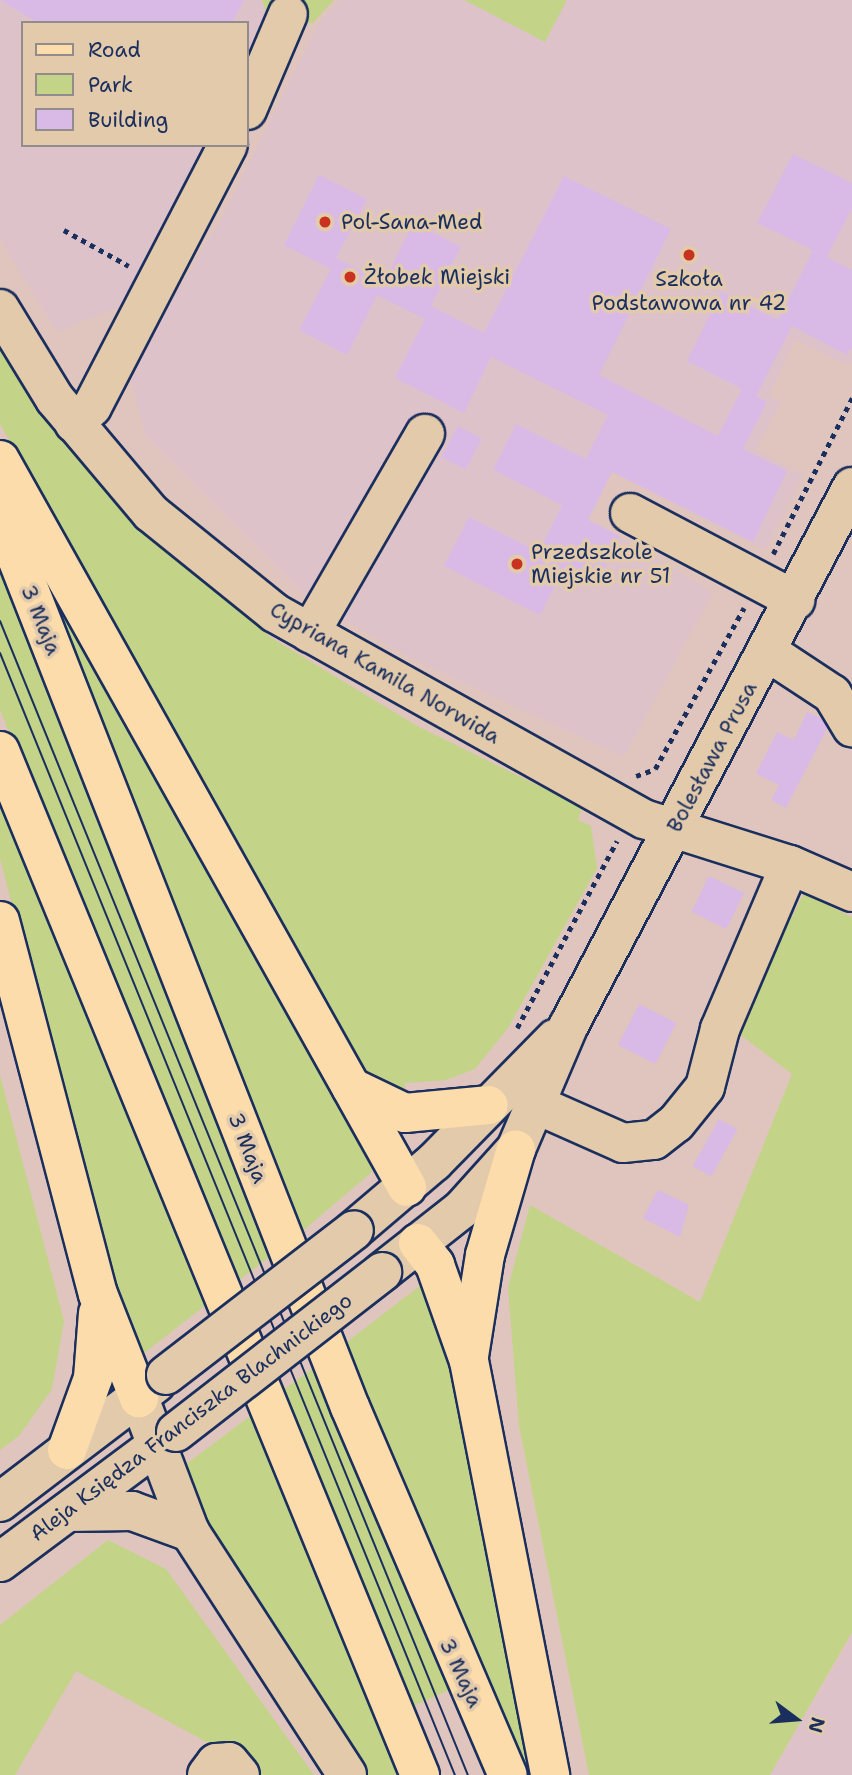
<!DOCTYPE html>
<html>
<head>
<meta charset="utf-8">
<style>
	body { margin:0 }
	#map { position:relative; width:852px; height:1775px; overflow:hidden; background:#dfc5bd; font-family:"Shantell Sans",sans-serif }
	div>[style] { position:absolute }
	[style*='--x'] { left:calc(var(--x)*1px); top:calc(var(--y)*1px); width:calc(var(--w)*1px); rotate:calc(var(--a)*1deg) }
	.built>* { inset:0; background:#ddc2ca }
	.green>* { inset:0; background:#c3d488 }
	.building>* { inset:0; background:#d9bae7; transform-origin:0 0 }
	.path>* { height:4.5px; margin-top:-2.25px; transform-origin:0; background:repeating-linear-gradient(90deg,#1b2f5e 0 5px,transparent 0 10px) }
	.roads { filter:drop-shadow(2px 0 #1b2f5e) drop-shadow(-2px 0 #1b2f5e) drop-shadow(0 2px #1b2f5e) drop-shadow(0 -2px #1b2f5e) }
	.minor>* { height:38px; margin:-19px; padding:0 19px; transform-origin:19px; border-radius:19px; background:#e2caab }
	.major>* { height:38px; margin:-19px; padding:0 19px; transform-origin:19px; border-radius:19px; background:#fddcac }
	.tram>* { height:2px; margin:-1px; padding:0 1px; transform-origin:1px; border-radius:1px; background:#1b2f5e }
	.bridges { filter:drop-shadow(2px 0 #1b2f5e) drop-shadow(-2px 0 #1b2f5e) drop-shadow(0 2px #1b2f5e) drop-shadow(0 -2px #1b2f5e) }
	.minor-bridge>* { height:38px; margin:-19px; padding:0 19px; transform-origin:19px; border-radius:19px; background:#e2caab }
	.dots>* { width:19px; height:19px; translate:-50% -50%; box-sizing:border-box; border:4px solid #e2caab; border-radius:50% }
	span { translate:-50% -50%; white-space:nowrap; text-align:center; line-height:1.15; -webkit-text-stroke:7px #e2caab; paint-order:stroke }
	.poi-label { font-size:21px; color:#1b2f5e }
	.left { translate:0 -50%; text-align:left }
	.street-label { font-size:21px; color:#1b2f5e }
	.legend { position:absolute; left:21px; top:21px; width:228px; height:126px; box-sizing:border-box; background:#e2caab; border:2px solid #928c8c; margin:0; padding:9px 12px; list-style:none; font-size:21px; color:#1b2f5e }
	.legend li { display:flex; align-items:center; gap:14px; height:35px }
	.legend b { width:35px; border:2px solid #928c8c }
	.north { position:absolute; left:761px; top:1684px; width:70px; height:70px; -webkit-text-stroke:5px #e2caab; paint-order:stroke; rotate:106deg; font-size:19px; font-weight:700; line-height:28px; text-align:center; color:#1b2f5e }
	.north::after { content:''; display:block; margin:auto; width:24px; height:32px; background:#1b2f5e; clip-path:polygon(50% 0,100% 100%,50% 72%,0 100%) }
</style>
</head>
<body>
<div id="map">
	<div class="built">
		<div style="clip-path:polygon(0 0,262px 0,270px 24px,247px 68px,247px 23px,23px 23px,23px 145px,206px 145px,127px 303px,57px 332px,0 239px)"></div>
		<div style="clip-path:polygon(339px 0,852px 0,852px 361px,849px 366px,795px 340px,769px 396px,781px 402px,756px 450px,803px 475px,765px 550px,612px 472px,589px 519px,713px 592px,624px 757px,415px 660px,310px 600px,145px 435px,129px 371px,221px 219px,318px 25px)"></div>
		<div style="clip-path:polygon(852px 1632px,852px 1775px,770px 1775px,846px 1647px)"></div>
	</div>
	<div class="green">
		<div style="clip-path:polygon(262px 0,334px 0,313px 23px,270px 24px)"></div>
		<div style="clip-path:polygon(464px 0,567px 0,545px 42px)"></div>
		<div style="clip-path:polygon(0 341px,139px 520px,270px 637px,417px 726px,582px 807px,578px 820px,591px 826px,597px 868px,508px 1028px,475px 1069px,446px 1080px,405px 1083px,404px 1104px,370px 1082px,0 424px)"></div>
		<div style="clip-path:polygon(34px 554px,368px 1156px,372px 1172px,299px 1234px)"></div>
		<div style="clip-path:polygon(0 558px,276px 1252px,234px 1284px,0 710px)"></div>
		<div style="clip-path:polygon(0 796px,207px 1304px,139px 1357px,124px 1343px,0 858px)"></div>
		<div style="clip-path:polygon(804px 893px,852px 917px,852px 1632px,770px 1775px,589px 1775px,519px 1426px,508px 1288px,530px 1205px,700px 1302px,792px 1074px,734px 1030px)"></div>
		<div style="clip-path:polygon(0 1075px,64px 1321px,52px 1389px,19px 1436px,0 1450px)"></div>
		<div style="clip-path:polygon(430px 1278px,439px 1296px,534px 1775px,524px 1775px,343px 1345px)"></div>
		<div style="clip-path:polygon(318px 1365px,447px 1676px,449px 1690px,409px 1708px,280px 1392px)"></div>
		<div style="clip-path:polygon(253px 1414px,329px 1604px,402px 1775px,365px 1775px,173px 1474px)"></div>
		<div style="clip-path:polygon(108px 1540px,166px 1569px,314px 1775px,246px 1775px,234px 1757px,76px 1671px,15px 1775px,0 1775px,0 1625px)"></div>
	</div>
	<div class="building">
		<div style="clip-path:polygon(0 0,244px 0,232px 23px,39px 23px)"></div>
		<div style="clip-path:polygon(793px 154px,852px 183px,852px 208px,827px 257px,852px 270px,852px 346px,847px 355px,792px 326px,756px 396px,767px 402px,743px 449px,787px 471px,753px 542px,612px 472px,588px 520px,620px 536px,597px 582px,565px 566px,540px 615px,444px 566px,469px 517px,539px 552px,562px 505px,493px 470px,516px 424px,586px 459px,608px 415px,491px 357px,464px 413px,395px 378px,425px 319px,377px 295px,347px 355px,299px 330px,331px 269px,284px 245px,319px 175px,367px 199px,336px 258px,384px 282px,413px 223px,461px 247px,431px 306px,484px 333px,564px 176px,671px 229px,599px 375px,718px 436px,742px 389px,687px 361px,721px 292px,778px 320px,813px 250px,757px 223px)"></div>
		<div style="left:458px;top:426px;width:27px;height:35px;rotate:28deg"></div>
		<div style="clip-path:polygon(807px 712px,830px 723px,786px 808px,771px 800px,779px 785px,756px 774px,777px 732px,794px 740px)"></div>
		<div style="left:709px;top:876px;width:39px;height:40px;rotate:26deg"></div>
		<div style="left:639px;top:1004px;width:42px;height:46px;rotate:27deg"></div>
		<div style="left:719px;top:1119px;width:21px;height:54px;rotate:29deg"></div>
		<div style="clip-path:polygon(658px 1190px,689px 1205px,680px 1237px,643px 1218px)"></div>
	</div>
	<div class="path">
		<div style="--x:64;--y:230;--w:74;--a:29"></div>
		<div style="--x:773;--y:554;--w:175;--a:-63.1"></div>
		<div style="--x:636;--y:776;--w:20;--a:-20"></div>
		<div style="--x:655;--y:769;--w:184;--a:-61.1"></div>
		<div style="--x:517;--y:1028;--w:212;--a:-61.9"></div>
	</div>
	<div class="roads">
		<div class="minor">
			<div style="--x:247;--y:110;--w:104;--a:-66.9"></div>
			<div style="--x:0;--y:309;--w:105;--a:58.6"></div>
			<div style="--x:55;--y:399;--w:149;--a:49.9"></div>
			<div style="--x:151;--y:513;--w:159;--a:38.9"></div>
			<div style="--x:275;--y:613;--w:423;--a:29.2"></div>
			<div style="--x:644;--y:819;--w:153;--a:17.5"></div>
			<div style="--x:790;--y:865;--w:68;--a:23.5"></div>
			<div style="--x:74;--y:423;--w:24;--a:-42"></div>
			<div style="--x:92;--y:407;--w:295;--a:-62.6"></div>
			<div style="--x:630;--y:513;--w:187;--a:27.8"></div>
			<div style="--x:310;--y:633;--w:230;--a:-60"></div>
			<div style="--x:768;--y:652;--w:77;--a:33.3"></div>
			<div style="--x:832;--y:694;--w:39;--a:59"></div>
			<div style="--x:535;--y:1104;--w:96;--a:23.9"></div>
			<div style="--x:623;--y:1143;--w:31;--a:-6"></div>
			<div style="--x:654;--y:1140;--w:28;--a:-38"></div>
			<div style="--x:676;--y:1123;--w:46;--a:-51.1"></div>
			<div style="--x:705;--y:1087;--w:60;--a:-75.5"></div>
			<div style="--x:720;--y:1029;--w:178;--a:-66.9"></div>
			<div style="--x:354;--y:1230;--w:105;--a:-40.4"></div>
			<div style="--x:434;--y:1162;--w:173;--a:-45.5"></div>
			<div style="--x:382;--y:1272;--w:102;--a:-38.2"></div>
			<div style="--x:462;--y:1209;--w:81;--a:-48"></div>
			<div style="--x:516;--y:1149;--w:135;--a:-66.9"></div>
			<div style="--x:569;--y:1025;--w:608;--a:-62.25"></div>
			<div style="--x:139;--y:1398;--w:143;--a:69.2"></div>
			<div style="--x:190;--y:1532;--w:289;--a:57.1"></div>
			<div style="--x:0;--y:1502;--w:196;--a:-37.3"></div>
			<div style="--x:68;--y:1512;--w:64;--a:-0.9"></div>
			<div style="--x:132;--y:1511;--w:62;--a:19.9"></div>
			<div style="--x:0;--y:1562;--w:214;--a:-36.7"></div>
			<div style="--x:207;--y:1775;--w:15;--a:-53"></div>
			<div style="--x:216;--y:1763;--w:13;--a:-4"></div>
			<div style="--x:229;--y:1762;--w:17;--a:50"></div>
		</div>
		<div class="major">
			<div style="--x:0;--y:460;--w:833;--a:60.76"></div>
			<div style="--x:0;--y:515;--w:958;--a:68.58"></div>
			<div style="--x:350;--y:1407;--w:400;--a:66.8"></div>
			<div style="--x:0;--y:751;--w:1107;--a:67.7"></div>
			<div style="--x:0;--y:921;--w:386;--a:75.3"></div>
			<div style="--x:98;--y:1294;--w:112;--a:68.5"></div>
			<div style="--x:351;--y:1087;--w:60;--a:25.7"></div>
			<div style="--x:405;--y:1113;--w:84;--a:-5.4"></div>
			<div style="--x:418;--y:1243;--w:28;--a:52"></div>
			<div style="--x:435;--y:1265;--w:102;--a:70.5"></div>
			<div style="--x:469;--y:1361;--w:422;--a:78.9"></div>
			<div style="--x:469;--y:1356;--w:102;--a:-81"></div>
			<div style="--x:485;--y:1255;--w:110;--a:-73.7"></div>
			<div style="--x:67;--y:1450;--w:77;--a:-70.1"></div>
			<div style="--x:93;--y:1378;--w:65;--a:-85.6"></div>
		</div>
	</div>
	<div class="tram">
		<div style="--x:0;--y:621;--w:1245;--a:67.93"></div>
		<div style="--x:0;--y:653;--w:1211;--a:67.93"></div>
	</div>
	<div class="bridges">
		<div class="minor-bridge">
			<div style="--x:166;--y:1375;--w:237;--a:-37.6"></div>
			<div style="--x:176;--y:1432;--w:261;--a:-37.8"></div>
		</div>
	</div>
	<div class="dots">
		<div style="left:325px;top:222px;background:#c8321e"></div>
		<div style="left:689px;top:255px;background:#c8321e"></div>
		<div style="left:350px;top:277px;background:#c8321e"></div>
		<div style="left:517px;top:564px;background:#c8321e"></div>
	</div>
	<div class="poi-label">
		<span class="left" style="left:341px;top:222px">Pol-Sana-Med</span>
		<span class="left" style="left:364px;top:277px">Żłobek Miejski</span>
		<span style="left:689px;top:291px">Szkoła<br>Podstawowa nr 42</span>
		<span class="left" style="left:531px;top:564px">Przedszkole<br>Miejskie nr 51</span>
	</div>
	<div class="street-label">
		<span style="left:41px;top:620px;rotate:68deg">3 Maja</span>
		<span style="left:385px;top:673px;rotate:30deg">Cypriana Kamila Norwida</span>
		<span style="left:712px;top:757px;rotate:-62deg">Bolesława Prusa</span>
		<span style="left:248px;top:1148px;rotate:69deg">3 Maja</span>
		<span style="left:191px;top:1417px;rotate:-37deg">Aleja Księdza Franciszka Blachnickiego</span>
		<span style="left:461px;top:1673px;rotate:65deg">3 Maja</span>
	</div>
	<ul class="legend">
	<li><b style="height:9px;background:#fddcac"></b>Road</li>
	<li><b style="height:19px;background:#c3d488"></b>Park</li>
	<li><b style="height:19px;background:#d9bae7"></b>Building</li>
	</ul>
	<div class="north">N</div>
</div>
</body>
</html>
